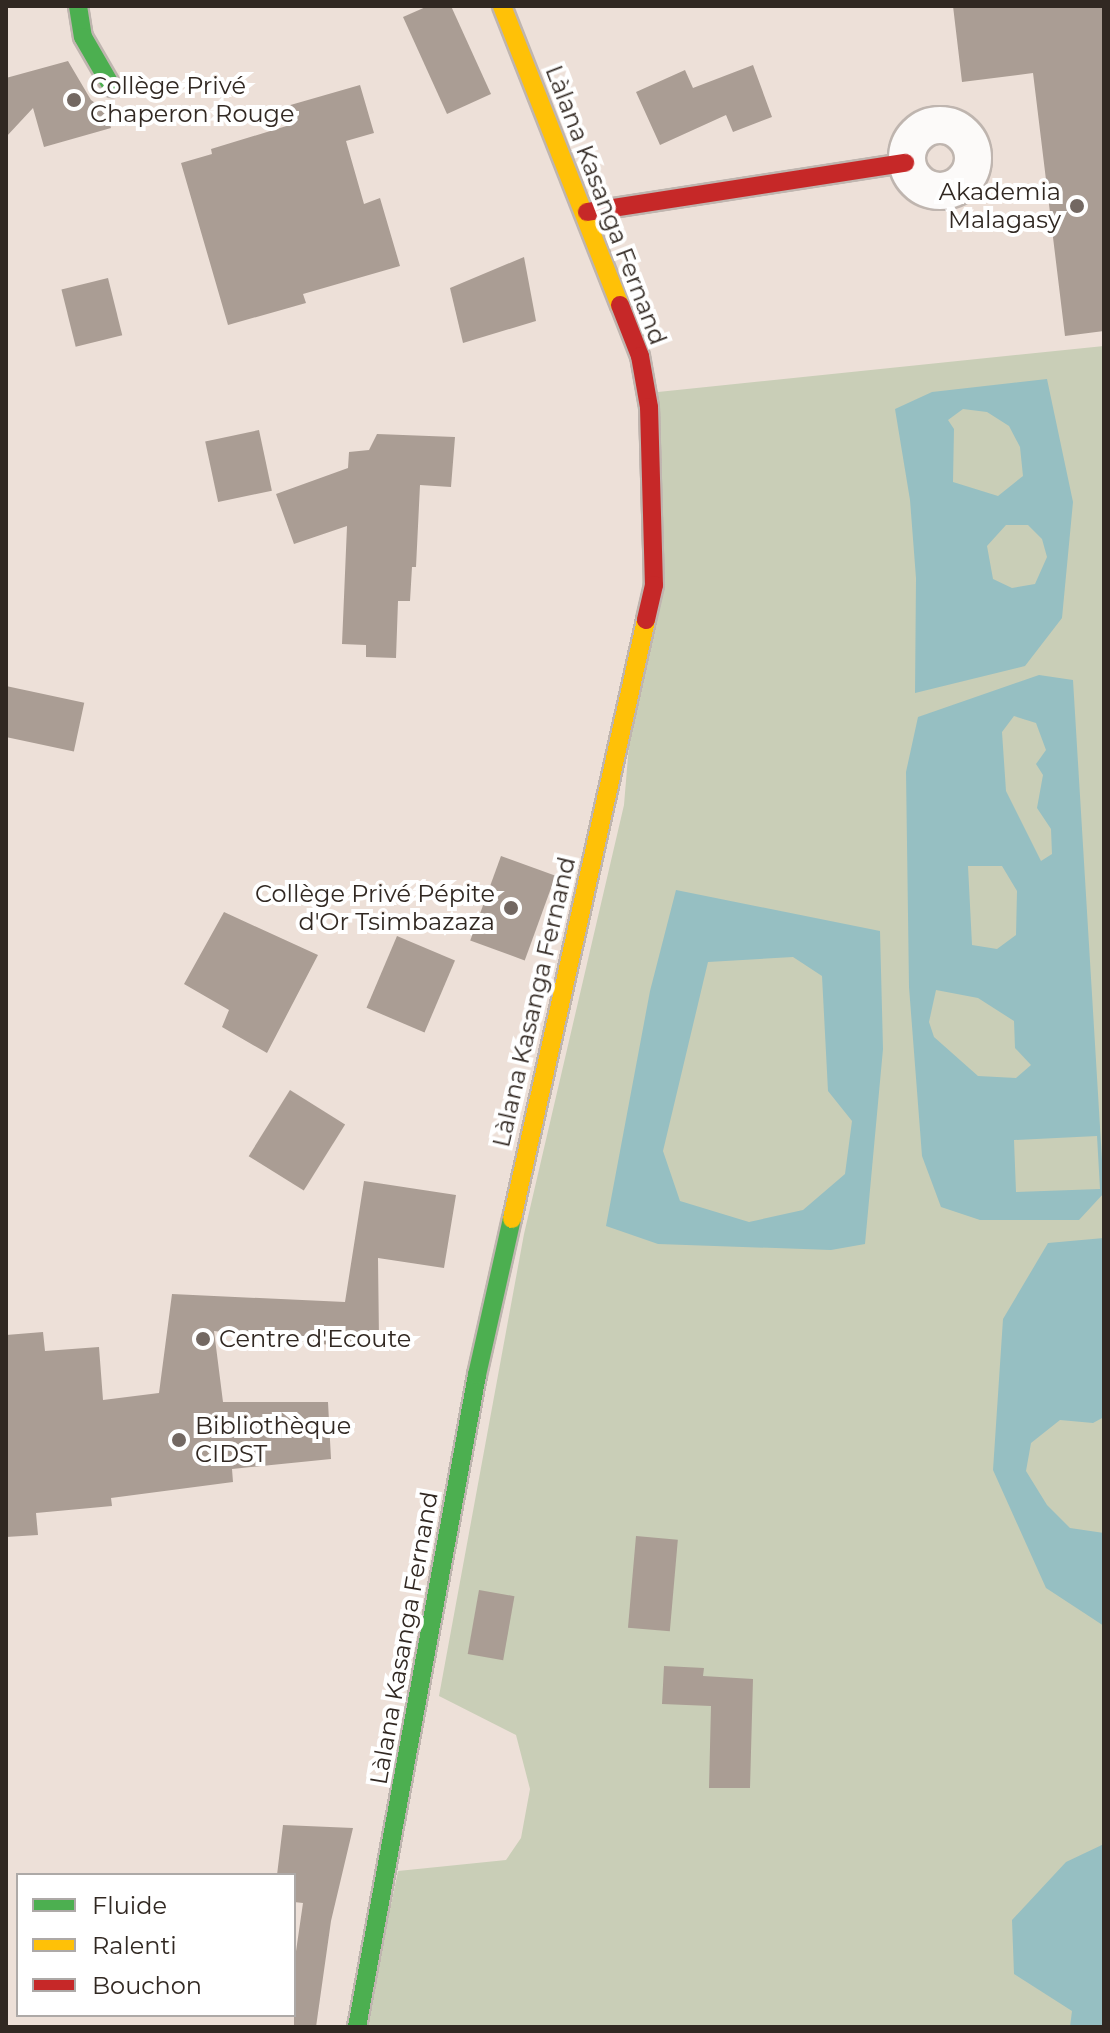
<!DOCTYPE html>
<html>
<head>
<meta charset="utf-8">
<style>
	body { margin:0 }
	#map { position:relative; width:1110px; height:2033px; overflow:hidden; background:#ede0d8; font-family:Montserrat,sans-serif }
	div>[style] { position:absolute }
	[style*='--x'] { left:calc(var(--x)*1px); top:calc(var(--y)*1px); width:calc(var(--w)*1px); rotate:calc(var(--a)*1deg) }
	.green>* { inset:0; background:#c9ceb7 }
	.water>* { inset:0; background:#96bfc2 }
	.building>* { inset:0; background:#aa9d94; transform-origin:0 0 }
	.roads { filter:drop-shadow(2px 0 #bfb5af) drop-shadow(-2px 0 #bfb5af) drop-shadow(0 2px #bfb5af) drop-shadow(0 -2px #bfb5af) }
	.street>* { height:36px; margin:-18px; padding:0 18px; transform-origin:18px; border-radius:18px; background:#fcfaf9 }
	.street>.ring { margin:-18px; padding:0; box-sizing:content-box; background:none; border:36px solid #fcfaf9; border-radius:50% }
	.fast>* { height:18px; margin:-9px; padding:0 9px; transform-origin:9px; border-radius:9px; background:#4caf50 }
	.slow>* { height:18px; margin:-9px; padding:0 9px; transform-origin:9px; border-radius:9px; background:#ffc107 }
	.jam>* { height:18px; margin:-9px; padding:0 9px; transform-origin:9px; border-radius:9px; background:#c62828 }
	.dots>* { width:22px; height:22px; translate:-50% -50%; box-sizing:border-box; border:4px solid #fff; border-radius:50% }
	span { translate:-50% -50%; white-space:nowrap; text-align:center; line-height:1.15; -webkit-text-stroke:8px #fff; paint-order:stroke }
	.poi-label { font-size:24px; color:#312822 }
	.left { translate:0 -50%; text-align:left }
	.right { translate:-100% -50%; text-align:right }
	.street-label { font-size:24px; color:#312822 }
	.frame { position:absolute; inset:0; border:8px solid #312822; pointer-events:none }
	.legend { position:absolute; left:16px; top:1873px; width:280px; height:144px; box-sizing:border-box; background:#fff; border:2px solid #ada9a7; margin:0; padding:10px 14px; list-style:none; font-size:24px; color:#312822 }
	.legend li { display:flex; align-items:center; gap:16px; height:40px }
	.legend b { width:40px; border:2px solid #ada9a7 }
</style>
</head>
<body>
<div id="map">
	<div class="green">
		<div style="clip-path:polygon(1104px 346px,1104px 2027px,365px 2027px,398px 1871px,506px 1860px,521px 1838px,530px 1789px,516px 1735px,439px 1696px,524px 1234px,624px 805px,658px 392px)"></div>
	</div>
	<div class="water">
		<div style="clip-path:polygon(evenodd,1047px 379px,1073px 502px,1062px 618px,1025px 666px,915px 693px,916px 578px,910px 500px,895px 409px,932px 392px,1047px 379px,963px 409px,987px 412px,1009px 426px,1020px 447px,1023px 476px,998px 496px,953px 482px,954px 429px,948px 420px,963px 409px,1047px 379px,1006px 525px,1028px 525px,1042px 539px,1047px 557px,1035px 584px,1012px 588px,993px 579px,987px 546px,1006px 525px)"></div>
		<div style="clip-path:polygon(evenodd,1039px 675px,1073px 680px,1104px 1193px,1079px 1220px,980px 1220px,941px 1207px,922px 1156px,909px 987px,906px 772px,918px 717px,1039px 675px,1014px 716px,1036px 723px,1046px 750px,1036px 764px,1043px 775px,1037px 808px,1051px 829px,1052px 854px,1041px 861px,1006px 791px,1002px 732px,1014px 716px,1039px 675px,968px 866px,1002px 866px,1017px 891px,1016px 935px,997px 949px,972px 945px,968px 866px,1039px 675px,936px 990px,978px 998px,1014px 1021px,1015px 1048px,1031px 1065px,1016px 1078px,978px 1076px,934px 1037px,929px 1022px,936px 990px,1039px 675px,1097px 1136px,1100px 1189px,1016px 1192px,1014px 1140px,1097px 1136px)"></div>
		<div style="clip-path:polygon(evenodd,676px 890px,880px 931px,883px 1049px,865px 1244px,831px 1250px,658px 1244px,606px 1226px,650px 991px,676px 890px,793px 957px,822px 976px,828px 1091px,852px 1121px,845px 1174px,803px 1210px,749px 1222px,680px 1201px,663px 1151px,708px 962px,793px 957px)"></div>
		<div style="clip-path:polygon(1104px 1238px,1104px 1417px,1093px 1423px,1060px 1420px,1031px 1443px,1026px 1471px,1047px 1505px,1070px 1528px,1104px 1533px,1104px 1626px,1046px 1588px,993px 1470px,1003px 1319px,1048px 1243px)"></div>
		<div style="clip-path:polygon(1104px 1844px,1104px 2027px,1070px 2027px,1072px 2011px,1014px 1974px,1012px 1920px,1066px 1862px)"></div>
	</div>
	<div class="building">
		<div style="clip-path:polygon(428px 6px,451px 6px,491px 94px,447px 114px,403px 17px)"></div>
		<div style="clip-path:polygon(953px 6px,1104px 6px,1104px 331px,1065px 336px,1033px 73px,962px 82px)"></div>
		<div style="clip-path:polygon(68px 61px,91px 100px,106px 111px,111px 128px,44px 147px,33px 108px,6px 137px,6px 78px)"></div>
		<div style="clip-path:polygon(753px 65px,772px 117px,733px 132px,726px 115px,660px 145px,636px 92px,685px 70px,693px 88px)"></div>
		<div style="clip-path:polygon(360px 85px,374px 133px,346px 141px,364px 204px,380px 198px,400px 266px,303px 294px,306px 303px,228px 325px,181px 163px,212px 154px,211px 149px,293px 124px,287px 106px)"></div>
		<div style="clip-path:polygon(524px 257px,536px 321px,463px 343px,450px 288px)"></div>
		<div style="left:108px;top:278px;width:59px;height:48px;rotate:76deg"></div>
		<div style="left:259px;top:430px;width:62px;height:55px;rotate:78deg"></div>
		<div style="clip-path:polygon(377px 434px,455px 437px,451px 487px,420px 485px,416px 567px,412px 567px,410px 601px,398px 601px,396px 658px,366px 657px,366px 645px,342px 644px,347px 526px,294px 544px,276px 494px,348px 468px,349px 452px,369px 450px)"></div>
		<div style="left:6px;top:686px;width:80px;height:50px;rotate:12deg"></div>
		<div style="left:501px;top:856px;width:58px;height:90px;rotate:20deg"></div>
		<div style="clip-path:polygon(224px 912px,318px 955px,267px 1053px,222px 1027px,229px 1010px,184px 984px)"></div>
		<div style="left:397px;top:936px;width:63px;height:78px;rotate:23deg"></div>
		<div style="left:290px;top:1090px;width:65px;height:78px;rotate:32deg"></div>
		<div style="clip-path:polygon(364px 1181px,456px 1195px,444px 1268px,378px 1258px,379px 1338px,363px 1336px,363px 1349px,214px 1331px,223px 1402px,328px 1402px,331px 1459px,232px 1469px,233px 1482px,111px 1498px,112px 1506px,36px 1513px,38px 1535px,6px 1537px,6px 1335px,43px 1332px,45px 1351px,99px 1347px,103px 1400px,159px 1393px,172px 1294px,345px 1302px)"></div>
		<div style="left:636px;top:1536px;width:42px;height:92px;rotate:5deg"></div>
		<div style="left:479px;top:1590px;width:36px;height:65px;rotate:10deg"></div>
		<div style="clip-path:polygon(664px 1666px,704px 1668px,703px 1676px,753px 1679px,750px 1788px,709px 1788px,711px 1706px,662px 1704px)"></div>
		<div style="clip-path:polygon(283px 1825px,353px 1828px,331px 1921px,316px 2027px,294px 2027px,294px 1965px,303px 1903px,294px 1902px,294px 1875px,277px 1875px)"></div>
	</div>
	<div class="roads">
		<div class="street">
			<div class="ring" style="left:907px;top:125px;width:30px;height:30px"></div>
		</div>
		<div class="fast">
			<div style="--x:78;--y:6;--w:31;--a:81"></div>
			<div style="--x:83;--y:37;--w:58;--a:59.9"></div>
			<div style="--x:357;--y:2027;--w:663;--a:-79.57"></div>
			<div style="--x:477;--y:1375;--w:160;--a:-77.4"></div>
		</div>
		<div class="slow">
			<div style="--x:502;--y:6;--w:321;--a:68.5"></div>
			<div style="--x:512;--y:1219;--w:614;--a:-77.39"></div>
		</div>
		<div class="jam">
			<div style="--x:587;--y:212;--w:322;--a:-8.8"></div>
			<div style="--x:620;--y:305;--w:55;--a:68.6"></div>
			<div style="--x:640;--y:356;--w:52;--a:80"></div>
			<div style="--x:649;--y:407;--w:178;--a:88.4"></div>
			<div style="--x:654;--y:585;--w:36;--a:103"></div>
		</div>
	</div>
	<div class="dots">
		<div style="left:74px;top:100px;background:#736862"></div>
		<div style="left:1077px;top:206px;background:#736862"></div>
		<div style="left:511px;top:908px;background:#736862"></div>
		<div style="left:203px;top:1339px;background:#736862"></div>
		<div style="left:179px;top:1440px;background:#736862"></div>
	</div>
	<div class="poi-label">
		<span class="left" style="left:90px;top:100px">Collège Privé<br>Chaperon Rouge</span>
		<span class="right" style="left:1061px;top:206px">Akademia<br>Malagasy</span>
		<span class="right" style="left:495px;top:908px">Collège Privé Pépite<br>d'Or Tsimbazaza</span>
		<span class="left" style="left:219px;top:1339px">Centre d'Ecoute</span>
		<span class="left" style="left:195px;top:1440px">Bibliothèque<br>CIDST</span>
	</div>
	<div class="street-label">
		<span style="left:606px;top:205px;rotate:69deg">Làlana Kasanga Fernand</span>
		<span style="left:534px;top:1002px;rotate:-77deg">Làlana Kasanga Fernand</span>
		<span style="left:404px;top:1638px;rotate:-80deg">Làlana Kasanga Fernand</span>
	</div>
	<div class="frame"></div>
	<ul class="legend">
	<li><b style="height:10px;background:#4caf50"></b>Fluide</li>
	<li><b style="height:10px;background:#ffc107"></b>Ralenti</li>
	<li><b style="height:10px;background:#c62828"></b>Bouchon</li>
	</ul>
</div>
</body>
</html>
